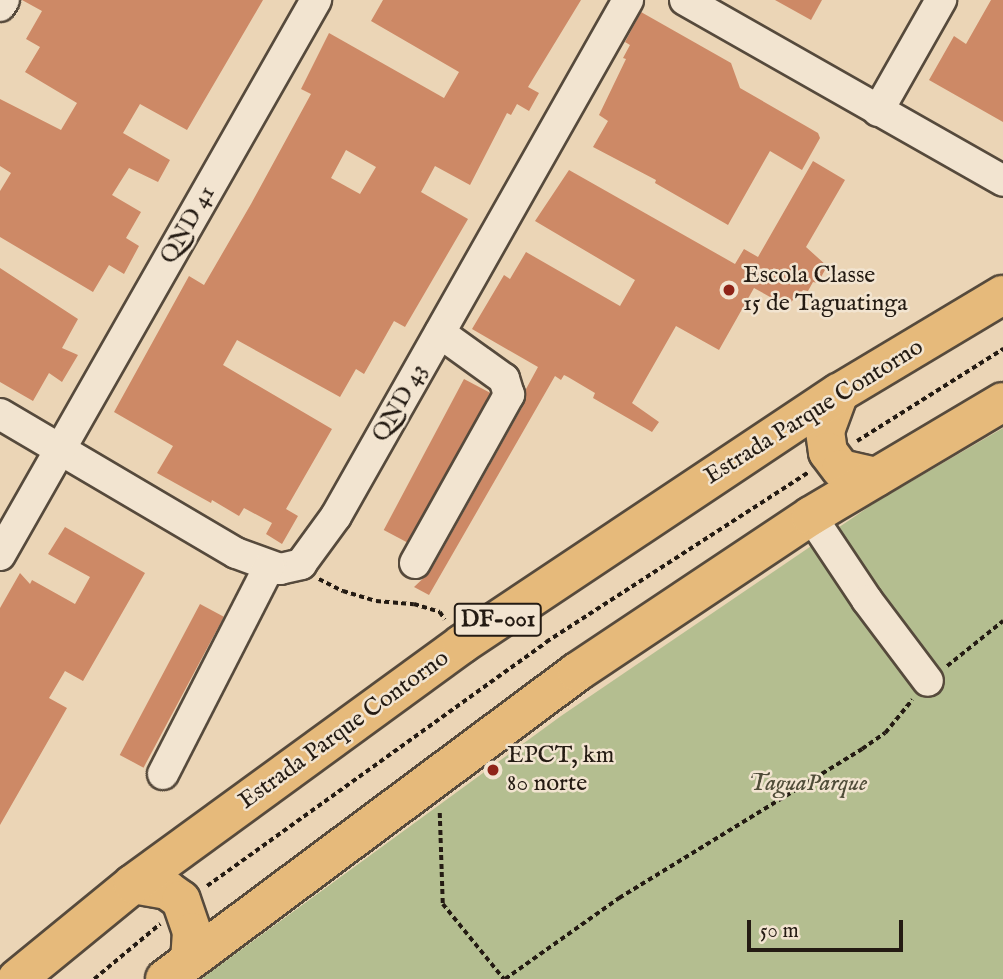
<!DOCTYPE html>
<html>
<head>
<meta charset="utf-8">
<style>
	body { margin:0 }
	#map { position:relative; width:1003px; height:979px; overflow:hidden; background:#ebd5b6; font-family:"IM FELL English",serif }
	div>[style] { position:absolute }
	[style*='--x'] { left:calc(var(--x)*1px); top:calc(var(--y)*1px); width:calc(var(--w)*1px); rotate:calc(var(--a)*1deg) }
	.green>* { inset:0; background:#b4be90 }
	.building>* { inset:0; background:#cd8966; transform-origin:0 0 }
	.path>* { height:3.5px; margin-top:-1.75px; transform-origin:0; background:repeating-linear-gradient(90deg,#241b13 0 5px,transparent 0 8.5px) }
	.roads { filter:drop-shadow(2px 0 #564a3c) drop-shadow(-2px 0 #564a3c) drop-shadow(0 2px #564a3c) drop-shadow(0 -2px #564a3c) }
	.minor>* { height:30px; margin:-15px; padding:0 15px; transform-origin:15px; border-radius:15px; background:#f2e4d0 }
	.highway>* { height:38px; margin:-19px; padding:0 19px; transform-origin:19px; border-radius:19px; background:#e6ba7b }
	.dots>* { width:19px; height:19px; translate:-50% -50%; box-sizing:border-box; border:4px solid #f2e4d0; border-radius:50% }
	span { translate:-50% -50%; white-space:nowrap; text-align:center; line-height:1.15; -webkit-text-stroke:5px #f2e4d0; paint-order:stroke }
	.shield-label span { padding:2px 5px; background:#f2e4d0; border:2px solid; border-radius:5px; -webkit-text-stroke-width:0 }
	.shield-label { font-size:23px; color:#241b13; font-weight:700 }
	.street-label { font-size:24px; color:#241b13 }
	.poi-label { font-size:24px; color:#241b13 }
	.left { translate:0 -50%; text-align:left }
	.park-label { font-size:24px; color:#4f4c38; font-style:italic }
	.scale { position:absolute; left:747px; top:920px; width:156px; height:32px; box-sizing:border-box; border:4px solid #241b13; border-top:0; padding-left:9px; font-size:21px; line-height:24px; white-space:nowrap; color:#241b13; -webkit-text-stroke:5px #f2e4d0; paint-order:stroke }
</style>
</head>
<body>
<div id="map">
	<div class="green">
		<div style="clip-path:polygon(1003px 428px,1003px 979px,201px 979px,561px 716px,876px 502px)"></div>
	</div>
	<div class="building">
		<div style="clip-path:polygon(22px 0,263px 0,187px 130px,140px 104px,123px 133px,170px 160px,158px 182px,129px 168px,112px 195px,141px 212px,126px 238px,139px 246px,124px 274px,109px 265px,93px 292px,0 237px,0 191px,11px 173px,0 166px,0 99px,61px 130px,77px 103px,25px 72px,40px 47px,26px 39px,42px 11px)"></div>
		<div style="clip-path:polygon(evenodd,383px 0,581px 0,528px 87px,539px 93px,529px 111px,517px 104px,511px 115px,507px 113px,470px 185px,435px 166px,421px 192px,468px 219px,405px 327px,394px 321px,364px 374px,356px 369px,340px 397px,237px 340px,223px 365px,332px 429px,286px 509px,298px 516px,282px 544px,266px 534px,272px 523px,244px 508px,239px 516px,212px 500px,211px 503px,157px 473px,173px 446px,114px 412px,189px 276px,204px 285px,251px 204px,311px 94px,301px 89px,329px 33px,444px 98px,459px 72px,371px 21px,383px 0,346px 150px,376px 167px,360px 194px,331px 178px,346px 150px)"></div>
		<div style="clip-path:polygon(775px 0,822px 0,811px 20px)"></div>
		<div style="clip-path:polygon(991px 0,1003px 0,1003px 122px,929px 80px,954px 36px,966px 44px)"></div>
		<div style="clip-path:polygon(641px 12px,731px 63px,740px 88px,818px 133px,820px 138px,802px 170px,770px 151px,728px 225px,655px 183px,656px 180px,593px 147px,608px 121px,599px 115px,626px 59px,623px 58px,630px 45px,625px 42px)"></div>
		<div style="clip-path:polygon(813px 161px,845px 180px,806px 247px,827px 266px,818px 283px,813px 282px,808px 291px,803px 290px,797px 298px,795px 297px,788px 307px,754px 288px,719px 350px,676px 326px,632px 403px,659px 422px,652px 432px,593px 398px,595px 393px,568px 377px,564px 375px,561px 380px,555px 376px,429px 595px,414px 587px,430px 572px,524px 404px,526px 389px,538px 367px,472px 329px,504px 275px,510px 279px,526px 252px,620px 306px,635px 280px,535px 221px,569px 170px,735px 264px,744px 249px,758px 257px)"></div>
		<div style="clip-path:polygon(0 268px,78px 319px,62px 348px,78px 355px,62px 382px,49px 373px,33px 401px,0 382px)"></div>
		<div style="left:464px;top:379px;width:30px;height:171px;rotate:28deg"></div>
		<div style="clip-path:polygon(65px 527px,145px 573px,83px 681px,65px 671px,49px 698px,67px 708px,0 825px,0 608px,20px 573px,30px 584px,32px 580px,75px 604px,90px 577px,48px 554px)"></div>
		<div style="left:200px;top:604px;width:27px;height:171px;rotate:28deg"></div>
	</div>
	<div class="path">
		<div style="--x:857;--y:441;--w:173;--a:-32.2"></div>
		<div style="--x:319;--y:579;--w:27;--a:27"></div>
		<div style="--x:343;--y:591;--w:34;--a:17"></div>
		<div style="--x:376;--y:601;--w:38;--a:5"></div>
		<div style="--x:414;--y:604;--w:27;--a:17"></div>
		<div style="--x:440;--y:612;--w:9;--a:58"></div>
		<div style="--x:947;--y:666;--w:72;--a:-38.8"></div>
		<div style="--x:440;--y:813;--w:91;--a:88.1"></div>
		<div style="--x:443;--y:904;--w:97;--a:50.9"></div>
		<div style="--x:207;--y:886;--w:418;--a:-35.7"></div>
		<div style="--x:546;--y:642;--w:313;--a:-32.9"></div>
		<div style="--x:94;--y:979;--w:86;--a:-39.8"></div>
		<div style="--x:505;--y:979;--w:140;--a:-35.4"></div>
		<div style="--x:619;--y:898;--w:285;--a:-31.5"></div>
		<div style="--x:862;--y:749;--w:28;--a:-35"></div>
		<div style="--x:885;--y:733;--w:43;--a:-50.7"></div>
	</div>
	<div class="roads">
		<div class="minor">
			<div style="--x:685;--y:0;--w:366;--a:29.6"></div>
			<div style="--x:0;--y:6;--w:7;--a:-56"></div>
			<div style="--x:878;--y:111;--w:128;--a:-60.4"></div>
			<div style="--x:0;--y:414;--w:274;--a:30.5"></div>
			<div style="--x:236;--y:553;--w:47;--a:20"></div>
			<div style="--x:280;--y:569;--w:22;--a:-13"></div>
			<div style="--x:301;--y:564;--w:59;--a:-53.9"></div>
			<div style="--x:336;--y:516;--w:593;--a:-60.49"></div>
			<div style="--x:811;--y:516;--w:101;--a:56.3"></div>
			<div style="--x:867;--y:600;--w:101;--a:53"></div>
			<div style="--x:0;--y:555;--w:639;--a:-60.34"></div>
			<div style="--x:415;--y:563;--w:193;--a:-60.8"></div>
			<div style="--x:509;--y:395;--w:17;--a:-107"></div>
			<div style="--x:504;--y:379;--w:79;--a:-144.3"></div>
			<div style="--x:163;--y:774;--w:233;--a:-62.9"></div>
		</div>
		<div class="highway">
			<div style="--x:839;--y:393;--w:40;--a:110.2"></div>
			<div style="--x:825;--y:431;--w:21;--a:82"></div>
			<div style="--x:828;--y:452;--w:21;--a:53"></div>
			<div style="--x:841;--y:469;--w:36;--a:13"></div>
			<div style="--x:133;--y:884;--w:35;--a:10"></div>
			<div style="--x:167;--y:890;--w:17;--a:36"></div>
			<div style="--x:181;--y:900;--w:34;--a:71"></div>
			<div style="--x:192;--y:932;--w:26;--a:94"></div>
			<div style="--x:17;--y:979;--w:150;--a:-39.3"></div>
			<div style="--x:133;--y:884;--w:407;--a:-36.1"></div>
			<div style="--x:462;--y:644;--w:453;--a:-33.7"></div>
			<div style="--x:839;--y:393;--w:191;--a:-30.9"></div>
			<div style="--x:165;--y:979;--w:514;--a:-36.69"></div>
			<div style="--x:577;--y:672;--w:281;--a:-33.7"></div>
			<div style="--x:811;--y:516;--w:223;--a:-30.7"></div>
		</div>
	</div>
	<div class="dots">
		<div style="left:729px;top:290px;background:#8f2418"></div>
		<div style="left:493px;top:770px;background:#8f2418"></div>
	</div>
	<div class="shield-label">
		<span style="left:498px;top:620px">DF-001</span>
	</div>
	<div class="street-label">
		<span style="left:188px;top:225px;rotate:-60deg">QND 41</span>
		<span style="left:400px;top:403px;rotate:-60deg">QND 43</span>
		<span style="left:814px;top:412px;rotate:-32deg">Estrada Parque Contorno</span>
		<span style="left:344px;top:730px;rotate:-36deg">Estrada Parque Contorno</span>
	</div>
	<div class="poi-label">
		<span class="left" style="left:743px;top:290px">Escola Classe<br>15 de Taguatinga</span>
		<span class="left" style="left:507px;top:770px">EPCT, km<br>80 norte</span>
	</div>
	<div class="park-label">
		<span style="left:808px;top:784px">TaguaParque</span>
	</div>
	<div class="scale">50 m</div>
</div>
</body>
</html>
